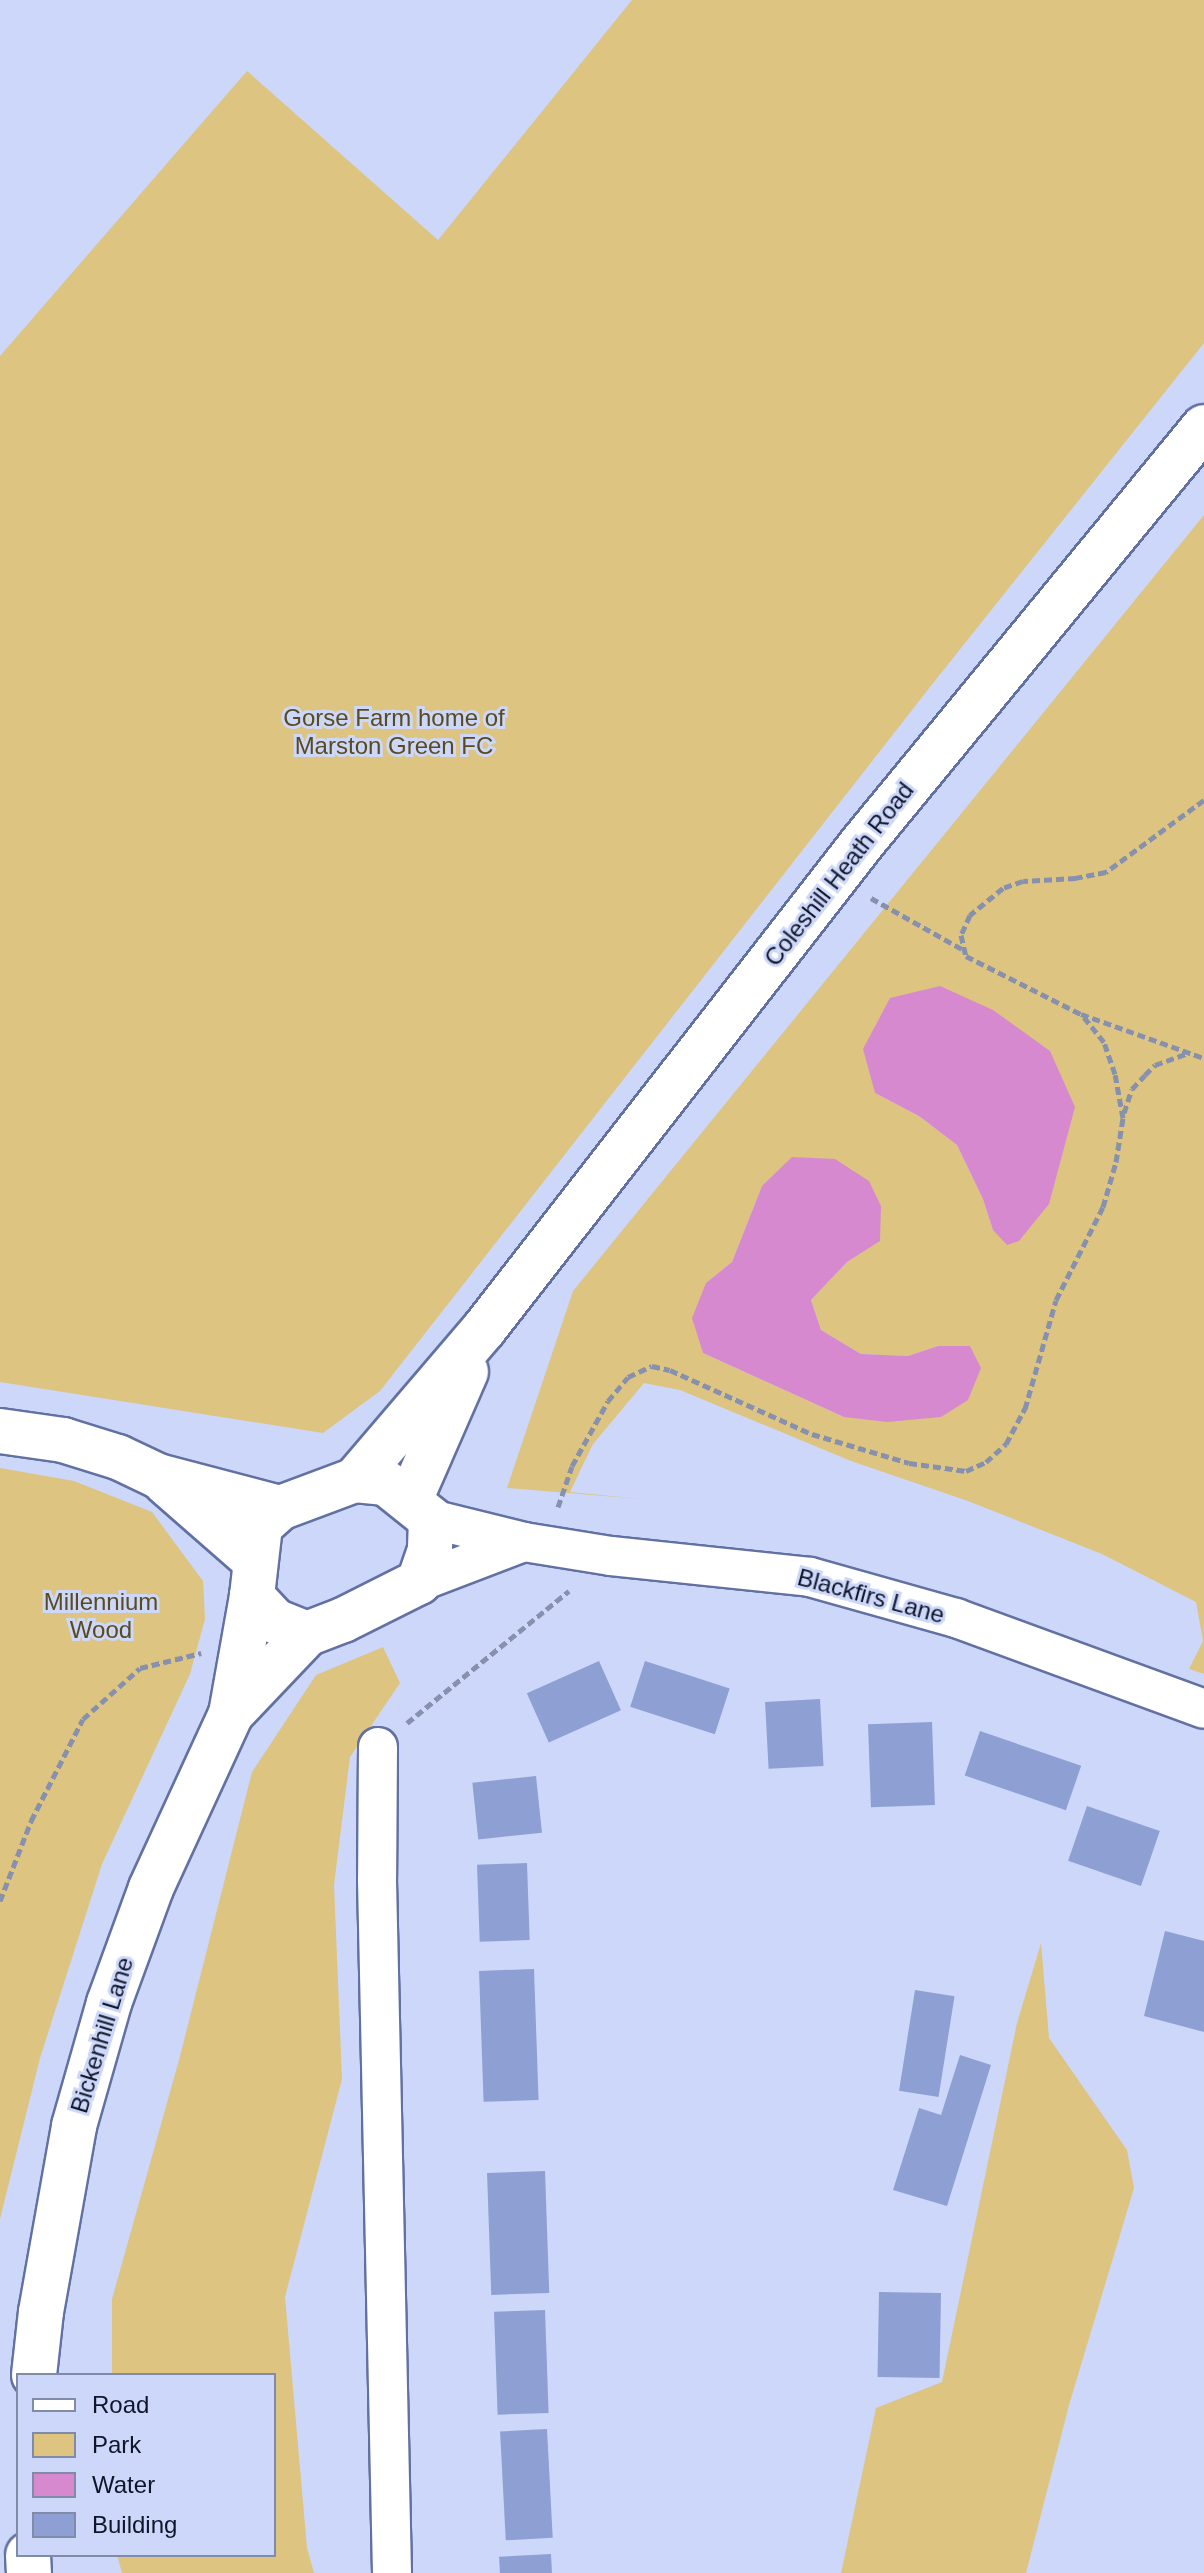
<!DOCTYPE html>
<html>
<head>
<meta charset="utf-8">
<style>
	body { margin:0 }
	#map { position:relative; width:1204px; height:2573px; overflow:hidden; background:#ccd7f9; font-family:Helvetica,sans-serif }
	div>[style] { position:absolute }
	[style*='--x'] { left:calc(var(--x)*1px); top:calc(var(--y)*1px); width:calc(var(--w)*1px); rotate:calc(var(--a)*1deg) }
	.green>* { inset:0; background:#ddc481 }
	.water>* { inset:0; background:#d789cf }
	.building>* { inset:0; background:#8e9fd3; transform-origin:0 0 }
	.path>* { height:5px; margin-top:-2.5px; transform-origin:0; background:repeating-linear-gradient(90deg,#8791ad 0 8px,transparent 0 12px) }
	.roads { filter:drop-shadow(2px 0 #6271a2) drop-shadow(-2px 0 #6271a2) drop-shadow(0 2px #6271a2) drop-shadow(0 -2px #6271a2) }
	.minor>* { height:38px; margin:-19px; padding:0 19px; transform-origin:19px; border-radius:19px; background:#fff }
	.tertiary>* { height:44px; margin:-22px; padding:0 22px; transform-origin:22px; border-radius:22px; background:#fff }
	span { translate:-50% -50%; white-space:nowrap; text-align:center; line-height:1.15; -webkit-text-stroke:6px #ccd7f9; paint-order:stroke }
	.park-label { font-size:24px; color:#5a4b1f }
	.street-label { font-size:24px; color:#101629 }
	.legend { position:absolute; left:16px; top:2373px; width:260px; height:184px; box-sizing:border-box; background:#ccd7f9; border:2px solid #818aa6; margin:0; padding:10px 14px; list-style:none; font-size:24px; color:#101629 }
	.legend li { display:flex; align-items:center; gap:16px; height:40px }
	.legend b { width:40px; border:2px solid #818aa6 }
</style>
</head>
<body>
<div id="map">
	<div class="green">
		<div style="clip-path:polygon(632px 0,1204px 0,1204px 343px,930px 687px,380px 1391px,323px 1433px,0 1382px,0 356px,247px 71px,438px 240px)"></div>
		<div style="clip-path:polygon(evenodd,1204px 515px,1204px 1674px,1189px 1669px,1203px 1641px,1196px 1602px,1102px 1554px,968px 1501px,851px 1461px,680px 1390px,644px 1383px,593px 1444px,570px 1492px,641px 1499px,507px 1488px,573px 1291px,1204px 515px,875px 1093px,1075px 1107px,993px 1230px,983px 1199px,957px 1145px,919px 1116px,875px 1093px,1204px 515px,762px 1186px,880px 1240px,847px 1262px,811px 1300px,821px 1330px,861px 1354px,908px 1356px,938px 1346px,844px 1417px,703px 1353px,706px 1283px,732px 1262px,762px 1186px)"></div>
		<div style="clip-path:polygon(0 1468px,74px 1481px,152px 1512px,203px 1581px,205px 1619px,190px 1674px,102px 1864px,40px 2058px,0 2219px)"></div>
		<div style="clip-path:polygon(383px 1647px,400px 1683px,350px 1757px,334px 1885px,342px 2079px,285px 2297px,307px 2548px,314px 2573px,122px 2573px,117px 2555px,274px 2555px,274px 2375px,112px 2375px,112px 2299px,179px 2060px,252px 1772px,316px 1675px)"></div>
		<div style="clip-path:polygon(1041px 1943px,1049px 2038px,1127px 2150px,1134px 2188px,1069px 2405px,1026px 2573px,841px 2573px,876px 2408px,942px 2382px,1017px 2023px)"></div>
	</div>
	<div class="water">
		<div style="clip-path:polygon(940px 986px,993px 1010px,1050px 1051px,1075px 1107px,1049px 1204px,1019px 1241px,1007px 1245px,993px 1230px,983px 1199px,957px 1145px,919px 1116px,875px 1093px,863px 1049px,890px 998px)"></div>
		<div style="clip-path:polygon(792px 1157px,835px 1159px,869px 1181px,881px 1206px,880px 1241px,847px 1262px,811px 1300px,821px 1330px,861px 1354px,908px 1356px,938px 1346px,970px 1346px,981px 1368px,968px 1400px,941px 1417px,887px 1422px,844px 1417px,703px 1353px,692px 1318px,706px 1283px,732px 1262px,762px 1186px)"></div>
	</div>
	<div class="building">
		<div style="left:599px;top:1661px;width:54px;height:79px;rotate:66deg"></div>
		<div style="left:645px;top:1661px;width:89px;height:48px;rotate:18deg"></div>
		<div style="left:820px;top:1699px;width:67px;height:55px;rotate:87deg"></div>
		<div style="left:932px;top:1722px;width:83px;height:64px;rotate:88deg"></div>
		<div style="left:980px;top:1731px;width:107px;height:47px;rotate:19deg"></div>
		<div style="left:536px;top:1776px;width:57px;height:64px;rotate:84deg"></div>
		<div style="left:1087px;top:1806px;width:77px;height:58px;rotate:19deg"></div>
		<div style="left:527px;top:1863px;width:77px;height:50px;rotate:88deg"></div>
		<div style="clip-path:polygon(1165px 1931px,1204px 1941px,1204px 2032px,1144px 2016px)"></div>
		<div style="left:534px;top:1969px;width:131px;height:55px;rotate:88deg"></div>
		<div style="left:915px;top:1990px;width:40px;height:102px;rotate:9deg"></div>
		<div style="clip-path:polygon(960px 2055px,991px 2065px,947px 2206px,893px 2190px,919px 2108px,941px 2115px)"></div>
		<div style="left:545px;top:2171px;width:122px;height:58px;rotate:88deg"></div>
		<div style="left:879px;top:2292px;width:62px;height:85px;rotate:1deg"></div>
		<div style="left:545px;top:2310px;width:103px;height:51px;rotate:88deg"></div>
		<div style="left:547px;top:2429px;width:109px;height:47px;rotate:87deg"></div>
		<div style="left:551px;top:2554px;width:19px;height:52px;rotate:87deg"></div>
	</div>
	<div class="path">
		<div style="--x:1204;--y:800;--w:122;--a:143.7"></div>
		<div style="--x:1106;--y:872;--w:31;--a:169"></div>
		<div style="--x:1076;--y:878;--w:53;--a:176.8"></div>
		<div style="--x:1023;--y:881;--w:21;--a:161"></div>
		<div style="--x:1003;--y:888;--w:43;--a:140.7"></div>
		<div style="--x:970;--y:915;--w:22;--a:114"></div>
		<div style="--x:961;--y:935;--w:22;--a:77"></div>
		<div style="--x:966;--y:956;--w:129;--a:26.8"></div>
		<div style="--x:1081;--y:1014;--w:131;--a:19.7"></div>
		<div style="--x:871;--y:898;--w:104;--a:29.3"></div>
		<div style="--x:1124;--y:1113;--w:25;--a:-72"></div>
		<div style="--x:1132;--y:1089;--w:19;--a:-47"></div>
		<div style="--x:1145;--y:1075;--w:14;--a:-45"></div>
		<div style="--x:1155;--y:1065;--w:35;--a:-20"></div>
		<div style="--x:558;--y:1507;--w:43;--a:-71.1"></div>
		<div style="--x:572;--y:1466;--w:74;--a:-61"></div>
		<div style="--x:608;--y:1401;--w:31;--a:-50"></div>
		<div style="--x:628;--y:1377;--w:26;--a:-25"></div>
		<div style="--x:652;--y:1366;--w:18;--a:13"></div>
		<div style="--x:670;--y:1370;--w:156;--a:24.3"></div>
		<div style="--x:812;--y:1434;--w:101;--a:16.6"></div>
		<div style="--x:909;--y:1463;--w:58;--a:8"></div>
		<div style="--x:966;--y:1471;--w:22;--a:-24"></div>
		<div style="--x:986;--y:1462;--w:27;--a:-42"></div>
		<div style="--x:1006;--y:1444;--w:40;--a:-62"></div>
		<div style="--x:1025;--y:1409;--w:113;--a:-74.1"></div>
		<div style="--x:1056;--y:1300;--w:104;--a:-63.2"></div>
		<div style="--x:1103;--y:1207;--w:47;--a:-73.9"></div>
		<div style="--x:1116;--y:1162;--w:45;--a:-81"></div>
		<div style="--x:1123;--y:1118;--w:45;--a:-100.3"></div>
		<div style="--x:1115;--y:1074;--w:34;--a:-109"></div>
		<div style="--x:1104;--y:1042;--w:36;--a:-129"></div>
		<div style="--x:407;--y:1723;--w:209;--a:-39.2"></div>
		<div style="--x:0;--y:1901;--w:86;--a:-68.8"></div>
		<div style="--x:31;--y:1821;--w:114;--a:-63"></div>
		<div style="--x:83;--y:1719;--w:76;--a:-41.8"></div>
		<div style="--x:140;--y:1668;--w:63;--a:-13.8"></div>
	</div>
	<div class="roads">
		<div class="minor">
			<div style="--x:431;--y:1519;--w:96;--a:13.9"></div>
			<div style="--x:524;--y:1542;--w:88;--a:9.1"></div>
			<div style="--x:611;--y:1556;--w:200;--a:6"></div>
			<div style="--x:810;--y:1577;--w:152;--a:15.7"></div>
			<div style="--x:956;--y:1618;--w:264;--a:20.1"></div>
			<div style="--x:419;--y:1582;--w:112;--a:-20.9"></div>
			<div style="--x:378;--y:1747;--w:133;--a:90.4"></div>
			<div style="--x:377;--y:1880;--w:693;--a:88.76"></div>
		</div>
		<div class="tertiary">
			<div style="--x:0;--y:1431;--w:64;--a:8.1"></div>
			<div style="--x:63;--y:1440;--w:58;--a:17.2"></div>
			<div style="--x:118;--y:1457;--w:44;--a:25.4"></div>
			<div style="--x:158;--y:1476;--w:126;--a:14.7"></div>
			<div style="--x:355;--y:1480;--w:199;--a:-49.5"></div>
			<div style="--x:484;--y:1329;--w:617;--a:-52.11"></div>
			<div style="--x:863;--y:842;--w:537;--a:-50.59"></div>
			<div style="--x:165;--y:1482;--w:117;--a:41.2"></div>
			<div style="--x:410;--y:1500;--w:140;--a:-66.4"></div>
			<div style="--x:231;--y:1714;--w:110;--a:-46.5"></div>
			<div style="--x:34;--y:2375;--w:63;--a:-83.7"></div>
			<div style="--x:41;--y:2312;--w:189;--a:-79.9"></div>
			<div style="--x:74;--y:2126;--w:128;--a:-74.1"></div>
			<div style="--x:109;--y:2003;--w:122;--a:-69.9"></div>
			<div style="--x:151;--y:1888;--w:192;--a:-65.3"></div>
			<div style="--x:231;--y:1714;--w:120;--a:-79.9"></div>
			<div style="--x:252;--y:1596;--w:70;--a:-83.5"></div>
			<div style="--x:260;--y:1526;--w:27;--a:-42"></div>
			<div style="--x:280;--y:1508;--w:80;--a:-20.5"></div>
			<div style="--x:355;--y:1480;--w:31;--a:6"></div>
			<div style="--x:386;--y:1483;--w:58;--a:38.7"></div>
			<div style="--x:431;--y:1519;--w:31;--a:92"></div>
			<div style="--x:430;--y:1550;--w:34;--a:109"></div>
			<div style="--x:419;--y:1582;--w:85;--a:153.4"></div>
			<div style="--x:343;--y:1620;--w:39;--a:159"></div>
			<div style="--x:307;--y:1634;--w:35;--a:-158"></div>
			<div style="--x:275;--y:1621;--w:34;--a:-133"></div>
			<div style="--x:28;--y:2555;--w:18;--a:87"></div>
		</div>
	</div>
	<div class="park-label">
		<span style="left:394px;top:732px">Gorse Farm home of<br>Marston Green FC</span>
		<span style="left:101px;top:1616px">Millennium<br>Wood</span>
	</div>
	<div class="street-label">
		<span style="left:839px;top:874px;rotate:-52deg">Coleshill Heath Road</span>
		<span style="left:871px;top:1596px;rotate:15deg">Blackfirs Lane</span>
		<span style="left:102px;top:2035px;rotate:-73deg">Bickenhill Lane</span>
	</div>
	<ul class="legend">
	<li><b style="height:10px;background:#fff"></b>Road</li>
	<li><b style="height:22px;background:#ddc481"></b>Park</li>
	<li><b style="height:22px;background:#d789cf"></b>Water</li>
	<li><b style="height:22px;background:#8e9fd3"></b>Building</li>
	</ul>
</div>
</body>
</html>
